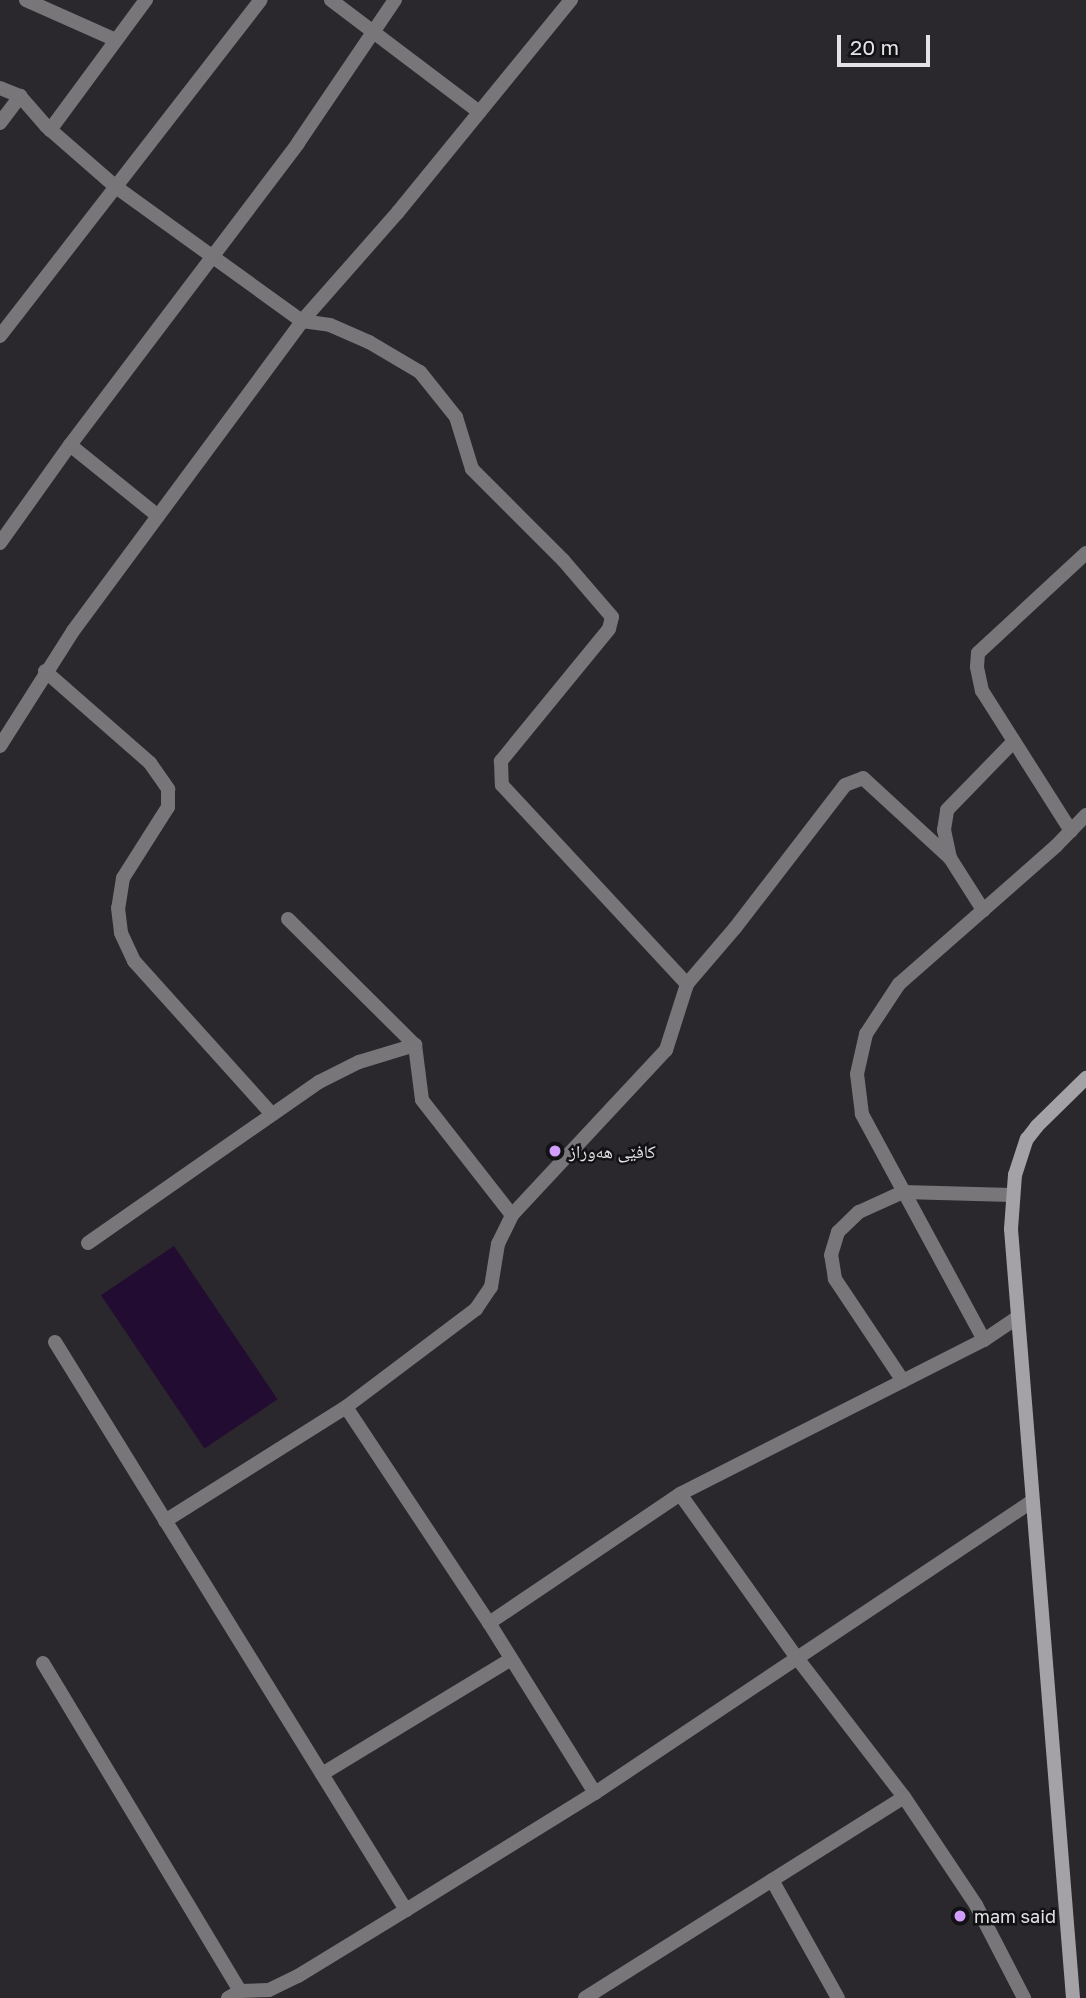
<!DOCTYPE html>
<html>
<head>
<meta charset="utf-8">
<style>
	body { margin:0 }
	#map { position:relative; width:1086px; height:1998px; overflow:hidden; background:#2a272d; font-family:"Golos Text","Noto Naskh Arabic",sans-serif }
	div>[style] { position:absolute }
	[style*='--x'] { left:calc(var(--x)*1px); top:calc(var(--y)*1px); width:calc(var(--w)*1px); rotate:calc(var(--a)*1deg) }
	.water>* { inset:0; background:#220c32; transform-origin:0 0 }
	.street>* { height:14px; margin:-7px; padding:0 7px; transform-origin:7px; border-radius:7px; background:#787679 }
	.secondary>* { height:14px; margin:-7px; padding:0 7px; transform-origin:7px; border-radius:7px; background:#a5a2a7 }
	.dots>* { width:19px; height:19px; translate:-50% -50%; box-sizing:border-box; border:4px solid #121114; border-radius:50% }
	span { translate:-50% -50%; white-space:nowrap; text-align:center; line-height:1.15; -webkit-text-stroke:5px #121114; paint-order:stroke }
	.poi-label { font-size:18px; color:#e4e2e6 }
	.left { translate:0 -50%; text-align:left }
	.scale { position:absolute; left:837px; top:35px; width:93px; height:32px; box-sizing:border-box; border:4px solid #e4e2e6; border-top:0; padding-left:9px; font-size:21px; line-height:24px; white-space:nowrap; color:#e4e2e6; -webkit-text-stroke:5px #121114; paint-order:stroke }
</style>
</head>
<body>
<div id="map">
	<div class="water">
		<div style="left:174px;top:1246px;width:185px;height:88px;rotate:56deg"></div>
	</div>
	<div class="street">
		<div style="--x:26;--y:0;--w:98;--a:24"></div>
		<div style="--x:331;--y:0;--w:186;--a:37.1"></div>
		<div style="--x:0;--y:88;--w:22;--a:22"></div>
		<div style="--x:20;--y:96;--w:40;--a:49"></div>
		<div style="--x:46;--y:126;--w:93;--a:41.1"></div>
		<div style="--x:116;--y:187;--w:229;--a:35.8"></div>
		<div style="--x:302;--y:321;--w:28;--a:8"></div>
		<div style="--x:330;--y:325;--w:43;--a:23.6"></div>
		<div style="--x:369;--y:342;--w:59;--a:30.5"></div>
		<div style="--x:420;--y:372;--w:58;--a:51.3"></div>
		<div style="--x:456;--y:417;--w:54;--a:72.9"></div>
		<div style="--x:472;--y:469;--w:129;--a:45"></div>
		<div style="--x:563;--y:560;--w:75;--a:49.3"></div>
		<div style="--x:612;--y:617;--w:12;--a:104"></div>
		<div style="--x:609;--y:629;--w:171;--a:129.3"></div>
		<div style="--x:501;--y:761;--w:24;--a:88"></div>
		<div style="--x:502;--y:785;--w:272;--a:47.1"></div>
		<div style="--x:0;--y:123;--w:34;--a:-53"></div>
		<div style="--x:50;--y:130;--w:162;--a:-53.6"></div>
		<div style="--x:0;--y:336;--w:425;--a:-52.2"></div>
		<div style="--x:70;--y:445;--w:113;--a:38.9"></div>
		<div style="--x:0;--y:543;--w:120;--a:-54.5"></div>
		<div style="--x:70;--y:445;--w:378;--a:-52.9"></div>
		<div style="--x:298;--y:143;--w:173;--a:-55.9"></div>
		<div style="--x:45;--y:671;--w:140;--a:41.2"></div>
		<div style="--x:150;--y:763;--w:32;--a:55"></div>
		<div style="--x:168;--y:789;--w:18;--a:90"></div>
		<div style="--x:168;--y:807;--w:84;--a:122.4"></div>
		<div style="--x:123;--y:878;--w:30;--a:99"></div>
		<div style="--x:118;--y:908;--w:25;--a:83"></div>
		<div style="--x:121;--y:933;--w:31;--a:65"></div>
		<div style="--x:134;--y:961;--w:205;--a:48"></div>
		<div style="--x:0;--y:746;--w:136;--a:-57.6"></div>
		<div style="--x:73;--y:631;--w:385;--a:-53.5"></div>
		<div style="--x:302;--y:321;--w:145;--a:-48.6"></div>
		<div style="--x:398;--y:212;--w:274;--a:-50.8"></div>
		<div style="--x:1071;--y:831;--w:166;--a:-122.4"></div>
		<div style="--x:982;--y:691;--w:25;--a:-102"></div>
		<div style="--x:977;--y:667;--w:14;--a:-86"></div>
		<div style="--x:978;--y:653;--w:147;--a:-42.8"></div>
		<div style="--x:950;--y:858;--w:29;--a:-102"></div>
		<div style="--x:944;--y:830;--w:20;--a:-81"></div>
		<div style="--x:947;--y:810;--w:96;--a:-45.8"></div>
		<div style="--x:288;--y:919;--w:179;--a:44.8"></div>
		<div style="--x:415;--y:1045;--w:55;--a:82.7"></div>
		<div style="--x:422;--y:1100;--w:146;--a:52"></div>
		<div style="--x:88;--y:1243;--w:282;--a:-34.9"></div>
		<div style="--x:319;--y:1082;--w:45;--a:-26.6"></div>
		<div style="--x:359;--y:1062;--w:59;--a:-16.9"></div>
		<div style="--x:984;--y:1340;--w:257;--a:-118.4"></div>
		<div style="--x:862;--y:1114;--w:40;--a:-97.1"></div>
		<div style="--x:857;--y:1074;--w:41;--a:-77.3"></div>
		<div style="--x:866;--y:1034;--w:60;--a:-56.6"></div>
		<div style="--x:899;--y:984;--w:209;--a:-41.3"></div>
		<div style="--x:1056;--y:846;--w:43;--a:-45.9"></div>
		<div style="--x:55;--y:1342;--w:668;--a:58.29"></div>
		<div style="--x:903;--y:1381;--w:123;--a:-123.7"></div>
		<div style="--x:835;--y:1279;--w:24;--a:-99"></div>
		<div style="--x:831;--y:1255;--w:24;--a:-73"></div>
		<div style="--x:838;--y:1232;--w:29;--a:-44"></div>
		<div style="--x:859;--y:1212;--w:48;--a:-24.4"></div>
		<div style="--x:903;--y:1192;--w:109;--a:1.6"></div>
		<div style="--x:165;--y:1521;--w:214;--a:-32.2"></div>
		<div style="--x:489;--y:1623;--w:259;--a:-123.5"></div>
		<div style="--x:346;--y:1407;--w:163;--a:-37"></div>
		<div style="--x:476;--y:1309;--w:27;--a:-56"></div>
		<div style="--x:491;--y:1287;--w:44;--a:-80.8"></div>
		<div style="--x:498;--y:1244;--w:32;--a:-64"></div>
		<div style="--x:512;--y:1215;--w:226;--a:-47"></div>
		<div style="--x:666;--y:1050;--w:69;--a:-72.3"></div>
		<div style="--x:687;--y:984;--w:74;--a:-49.4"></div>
		<div style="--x:735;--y:928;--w:180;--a:-52.4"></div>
		<div style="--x:845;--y:785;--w:19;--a:-21"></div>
		<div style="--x:863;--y:778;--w:118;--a:42.6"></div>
		<div style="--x:950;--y:858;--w:62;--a:57.6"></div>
		<div style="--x:43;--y:1663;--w:383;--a:59"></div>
		<div style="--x:322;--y:1774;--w:221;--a:-31.3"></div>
		<div style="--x:595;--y:1793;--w:200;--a:-121.9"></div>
		<div style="--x:489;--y:1623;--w:230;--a:-34"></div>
		<div style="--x:904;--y:1797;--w:175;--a:-127.6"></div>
		<div style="--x:797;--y:1658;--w:201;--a:-125.5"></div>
		<div style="--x:680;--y:1494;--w:341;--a:-26.9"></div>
		<div style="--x:984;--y:1340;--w:41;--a:-34.1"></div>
		<div style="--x:772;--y:1880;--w:135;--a:60.8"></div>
		<div style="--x:228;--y:1998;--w:14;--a:-30"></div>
		<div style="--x:240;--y:1991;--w:29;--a:-2"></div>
		<div style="--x:269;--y:1990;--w:32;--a:-26"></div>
		<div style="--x:298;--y:1976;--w:127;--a:-31.4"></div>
		<div style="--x:406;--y:1910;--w:222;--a:-31.8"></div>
		<div style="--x:595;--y:1793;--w:524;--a:-33.72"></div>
		<div style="--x:585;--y:1998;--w:377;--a:-32.2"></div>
		<div style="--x:904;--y:1797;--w:130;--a:56.3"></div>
		<div style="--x:976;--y:1905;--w:105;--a:62.7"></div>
	</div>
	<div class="secondary">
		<div style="--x:1073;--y:1998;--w:771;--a:-94.61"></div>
		<div style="--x:1011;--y:1229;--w:54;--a:-85.8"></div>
		<div style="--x:1015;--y:1175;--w:38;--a:-72"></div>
		<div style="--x:1027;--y:1139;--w:16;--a:-52"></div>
		<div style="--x:1037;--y:1126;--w:69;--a:-44.4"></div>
	</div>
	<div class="dots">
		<div style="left:555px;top:1151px;background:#d19dfe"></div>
		<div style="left:960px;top:1916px;background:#d19dfe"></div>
	</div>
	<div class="poi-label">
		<span class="left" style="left:569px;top:1151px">کافێی هەوراز</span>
		<span class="left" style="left:974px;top:1916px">mam said</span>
	</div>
	<div class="scale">20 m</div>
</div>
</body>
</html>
